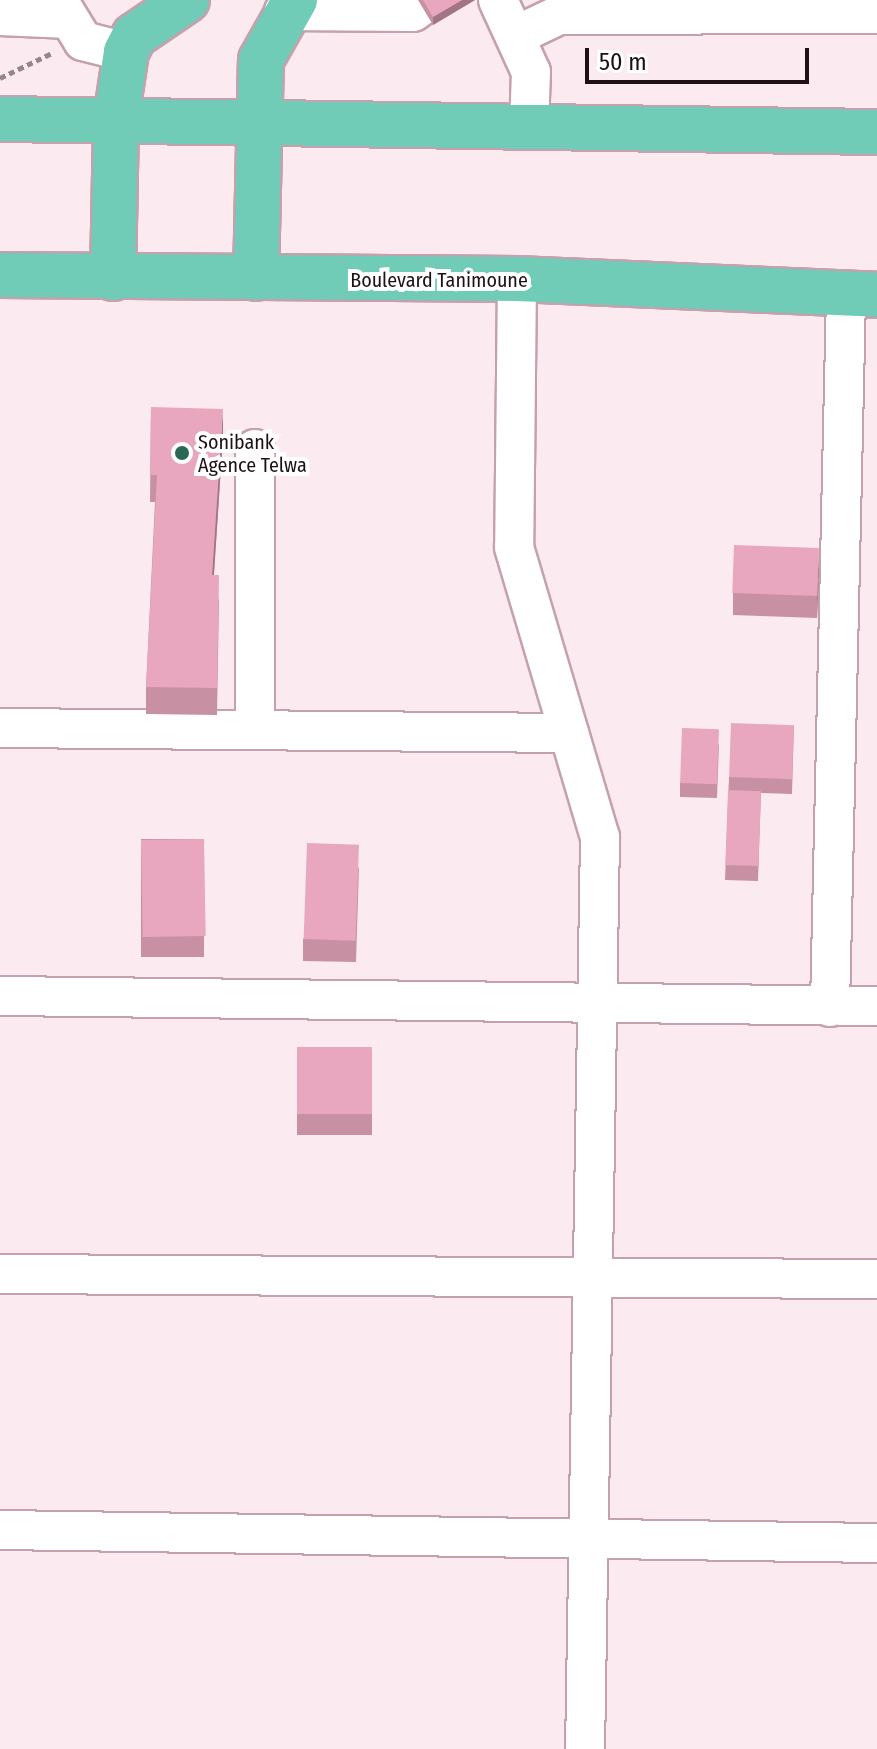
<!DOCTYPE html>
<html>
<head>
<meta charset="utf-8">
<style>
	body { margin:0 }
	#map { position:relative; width:877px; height:1749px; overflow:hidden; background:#fbebf0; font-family:"Fira Sans Condensed",sans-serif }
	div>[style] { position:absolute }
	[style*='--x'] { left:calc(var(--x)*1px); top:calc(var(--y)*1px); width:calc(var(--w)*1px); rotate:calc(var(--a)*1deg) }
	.path>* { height:5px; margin-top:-2.5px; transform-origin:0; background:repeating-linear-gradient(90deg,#94868a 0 6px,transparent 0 10px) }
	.roads { filter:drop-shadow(2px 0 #c5a1ad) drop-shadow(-2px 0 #c5a1ad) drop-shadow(0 2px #c5a1ad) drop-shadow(0 -2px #c5a1ad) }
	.minor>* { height:38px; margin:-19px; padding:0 19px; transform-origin:19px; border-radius:19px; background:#fff }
	.major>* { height:44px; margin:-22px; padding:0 22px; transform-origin:22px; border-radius:22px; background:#70ccb6 }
	.wall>* { inset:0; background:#c890a3; transform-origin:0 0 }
	.shaded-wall>* { inset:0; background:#a27585 }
	.building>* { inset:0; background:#e8a7be; transform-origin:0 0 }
	.dots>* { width:22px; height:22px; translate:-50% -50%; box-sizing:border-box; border:4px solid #fff; border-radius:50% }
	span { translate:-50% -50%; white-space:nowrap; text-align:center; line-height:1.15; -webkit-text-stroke:8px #fff; paint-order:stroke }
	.street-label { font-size:20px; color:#1e1115 }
	.poi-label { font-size:20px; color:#1e1115 }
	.left { translate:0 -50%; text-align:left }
	.scale { position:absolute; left:585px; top:48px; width:224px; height:36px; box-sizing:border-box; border:4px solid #1e1115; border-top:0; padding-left:10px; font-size:24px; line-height:28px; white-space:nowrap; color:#1e1115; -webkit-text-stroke:6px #fff; paint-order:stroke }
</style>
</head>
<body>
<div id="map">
	<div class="path">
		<div style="--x:0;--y:78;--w:60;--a:-25.7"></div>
	</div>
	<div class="roads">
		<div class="minor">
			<div style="--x:58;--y:0;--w:48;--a:58.6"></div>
			<div style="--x:83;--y:41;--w:44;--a:14.3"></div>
			<div style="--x:498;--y:0;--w:79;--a:65.4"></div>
			<div style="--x:531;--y:72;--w:54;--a:92.1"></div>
			<div style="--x:284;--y:11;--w:129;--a:0.4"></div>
			<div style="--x:413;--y:12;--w:21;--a:-35"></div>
			<div style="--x:0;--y:16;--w:69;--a:2.5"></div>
			<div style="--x:515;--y:36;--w:49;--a:-25.5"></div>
			<div style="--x:559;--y:15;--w:318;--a:-0.2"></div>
			<div style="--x:517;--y:279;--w:268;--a:90.6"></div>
			<div style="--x:514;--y:547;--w:302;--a:73.5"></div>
			<div style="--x:600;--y:837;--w:912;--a:90.94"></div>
			<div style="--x:255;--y:449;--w:278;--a:90"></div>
			<div style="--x:0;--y:728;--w:569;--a:0.5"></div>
			<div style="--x:0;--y:996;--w:877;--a:0.65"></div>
			<div style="--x:830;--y:1007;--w:713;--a:-88.71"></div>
			<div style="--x:0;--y:1274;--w:877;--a:0.33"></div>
			<div style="--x:0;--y:1530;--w:877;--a:0.85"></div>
		</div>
		<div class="major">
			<div style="--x:0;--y:119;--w:877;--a:0.85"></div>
			<div style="--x:0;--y:275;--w:517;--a:0.44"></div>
			<div style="--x:517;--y:279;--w:360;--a:2.5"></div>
			<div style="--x:113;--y:278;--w:159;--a:-88.9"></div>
			<div style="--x:116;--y:119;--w:68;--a:-81.5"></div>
			<div style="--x:126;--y:52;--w:18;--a:-63"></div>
			<div style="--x:134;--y:36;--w:64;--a:-34.2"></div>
			<div style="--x:256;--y:278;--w:218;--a:-88.7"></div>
			<div style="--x:261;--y:60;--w:69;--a:-60.5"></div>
		</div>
	</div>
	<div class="wall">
		<div style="clip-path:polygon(418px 0,475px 0,433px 25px)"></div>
		<div style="clip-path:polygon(151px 407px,223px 436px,214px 575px,219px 602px,217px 715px,146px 714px,146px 687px,155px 502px,150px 502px)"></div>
		<div style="clip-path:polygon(819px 569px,817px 618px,733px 615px,733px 593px)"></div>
		<div style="clip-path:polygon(794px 725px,792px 794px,761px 793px,758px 881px,725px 880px,729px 777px)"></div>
		<div style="clip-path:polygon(719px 744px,717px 798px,680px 797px,680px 783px)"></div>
		<div style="left:204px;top:839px;width:118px;height:63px;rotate:90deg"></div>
		<div style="clip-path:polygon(359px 867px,356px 962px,303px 961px,303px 939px)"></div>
		<div style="left:297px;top:1047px;width:75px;height:88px"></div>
	</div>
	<div class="shaded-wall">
		<div style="clip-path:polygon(462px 0,475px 0,433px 25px,433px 17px)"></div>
		<div style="clip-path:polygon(223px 409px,223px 436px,212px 602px,212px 575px)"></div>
		<div style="clip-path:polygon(819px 548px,819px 569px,817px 618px,817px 597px)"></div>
	</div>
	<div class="building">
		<div style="clip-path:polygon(423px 0,462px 0,433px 17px)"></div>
		<div style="clip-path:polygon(151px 407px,223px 409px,212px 575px,219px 575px,217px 688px,146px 687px,157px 475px,150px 475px)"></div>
		<div style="left:734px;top:545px;width:85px;height:48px;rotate:2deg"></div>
		<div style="left:731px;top:723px;width:63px;height:54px;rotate:2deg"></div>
		<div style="left:682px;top:728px;width:37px;height:55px;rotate:2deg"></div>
		<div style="left:728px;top:790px;width:33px;height:75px;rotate:2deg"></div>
		<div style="left:204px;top:839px;width:97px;height:63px;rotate:89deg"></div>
		<div style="left:307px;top:843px;width:52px;height:96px;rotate:2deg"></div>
		<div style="left:297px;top:1047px;width:75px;height:67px"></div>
	</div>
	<div class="dots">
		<div style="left:182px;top:453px;background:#2a6855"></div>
	</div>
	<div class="street-label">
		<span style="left:439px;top:280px">Boulevard Tanimoune</span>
	</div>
	<div class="poi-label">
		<span class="left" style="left:198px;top:454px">Sonibank<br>Agence Telwa</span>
	</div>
	<div class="scale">50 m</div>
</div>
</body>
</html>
